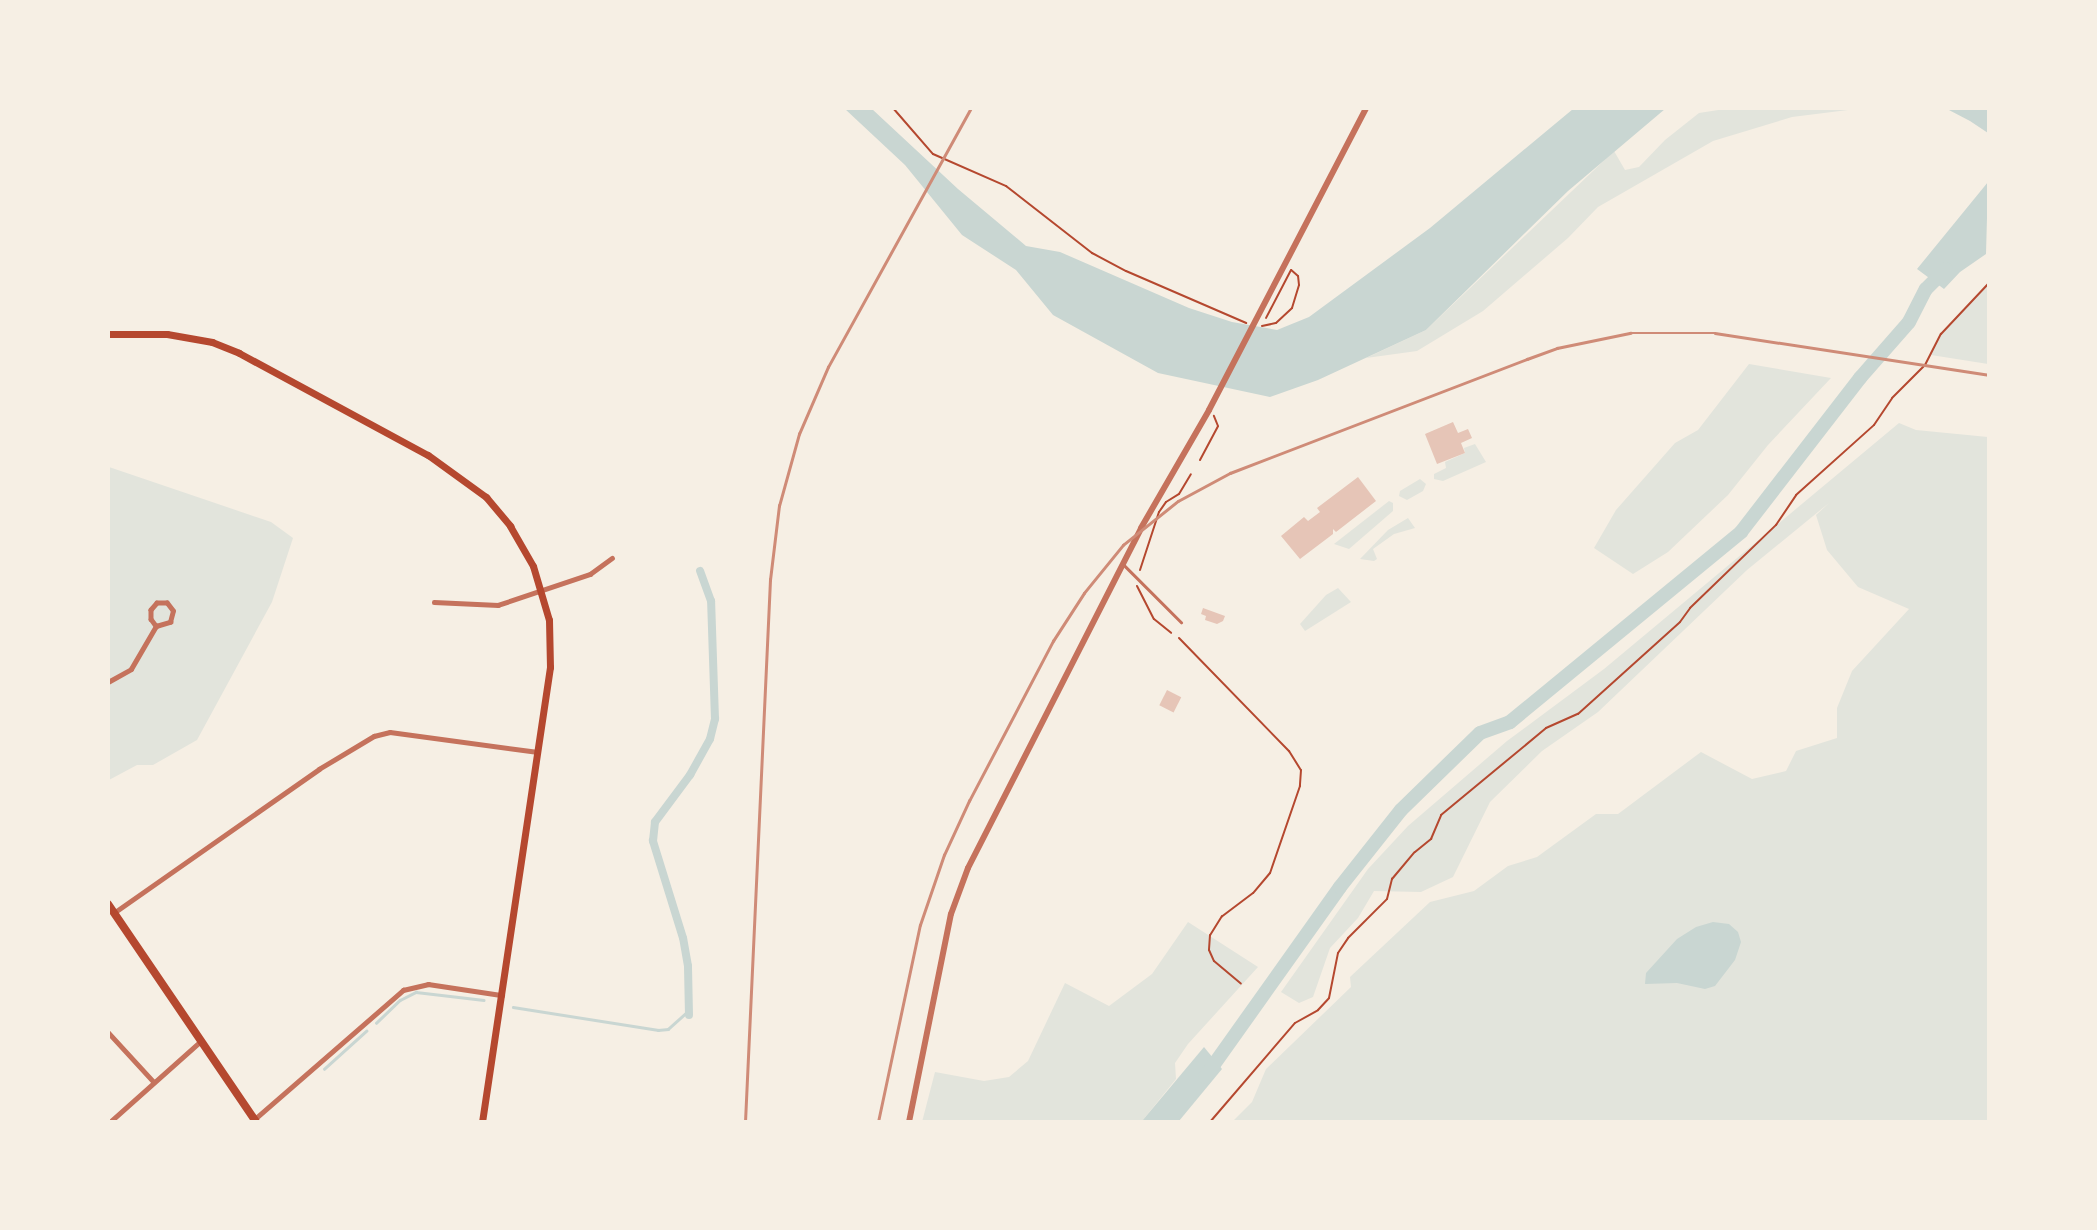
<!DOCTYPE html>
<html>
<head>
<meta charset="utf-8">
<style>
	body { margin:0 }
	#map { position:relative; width:2097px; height:1230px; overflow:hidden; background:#f6efe4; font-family:"Source Sans 3",sans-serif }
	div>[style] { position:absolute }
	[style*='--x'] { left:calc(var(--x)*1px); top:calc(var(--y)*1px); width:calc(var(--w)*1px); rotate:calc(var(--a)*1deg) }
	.green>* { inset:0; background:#e2e4dc }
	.water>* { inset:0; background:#c9d6d2 }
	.stream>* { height:2.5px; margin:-1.25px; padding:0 1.25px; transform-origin:1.25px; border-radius:1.25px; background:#c9d6d2 }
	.canal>* { height:8px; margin:-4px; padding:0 4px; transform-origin:4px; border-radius:4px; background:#c9d6d2 }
	.river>* { height:14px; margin:-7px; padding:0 7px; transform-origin:7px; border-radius:7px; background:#c9d6d2 }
	.building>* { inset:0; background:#e6c5b7; transform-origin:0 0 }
	.path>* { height:2px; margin:-1px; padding:0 1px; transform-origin:1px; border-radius:1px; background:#b5482f }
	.service>* { height:2.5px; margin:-1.25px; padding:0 1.25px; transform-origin:1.25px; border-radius:1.25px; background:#c5725c }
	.minor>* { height:4.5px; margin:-2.25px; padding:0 2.25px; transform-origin:2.25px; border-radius:2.25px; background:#c5725c }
	.tertiary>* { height:6px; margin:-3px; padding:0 3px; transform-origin:3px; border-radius:3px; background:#c5725c }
	.secondary>* { height:7px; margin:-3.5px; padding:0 3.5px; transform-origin:3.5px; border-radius:3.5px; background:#b5482f }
	.primary>* { height:8px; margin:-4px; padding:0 4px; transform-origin:4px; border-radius:4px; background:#b5482f }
	.rail>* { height:2.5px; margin:-1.25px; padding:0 1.25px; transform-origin:1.25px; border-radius:1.25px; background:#cf8b77 }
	span { translate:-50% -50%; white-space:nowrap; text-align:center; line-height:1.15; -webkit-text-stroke:6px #f6efe4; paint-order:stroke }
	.frame { position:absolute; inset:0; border:110px solid #f6efe4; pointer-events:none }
</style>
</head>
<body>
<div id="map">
	<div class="green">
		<div style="clip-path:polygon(1731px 108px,1856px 109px,1792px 117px,1713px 141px,1598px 207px,1568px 238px,1483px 311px,1417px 351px,1366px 358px,1426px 330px,1614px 151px,1625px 170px,1639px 167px,1665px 140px,1699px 113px)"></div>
		<div style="clip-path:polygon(1988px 284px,1988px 364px,1931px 355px,1941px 334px)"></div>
		<div style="clip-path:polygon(1749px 364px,1831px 378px,1768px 445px,1728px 495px,1668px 552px,1633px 574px,1594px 548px,1616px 510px,1675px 443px,1698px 430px)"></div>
		<div style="clip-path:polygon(1899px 423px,1916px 430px,1988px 437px,1988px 1121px,1232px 1122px,1252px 1102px,1266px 1069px,1351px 987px,1350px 977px,1430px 902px,1474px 891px,1508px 866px,1537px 857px,1596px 814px,1618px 814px,1701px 752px,1752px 779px,1786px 771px,1796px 751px,1837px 738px,1837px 708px,1852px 671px,1909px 609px,1858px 587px,1827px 550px,1816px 515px,1829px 503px,1747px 570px,1598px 712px,1542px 751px,1490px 802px,1453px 877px,1421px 892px,1374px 891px,1358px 918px,1330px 948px,1313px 997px,1299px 1003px,1281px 992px,1368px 869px,1408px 826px,1507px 741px,1604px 669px)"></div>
		<div style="clip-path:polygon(1475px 444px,1486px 462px,1443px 481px,1434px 479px,1434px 474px,1446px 468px,1445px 462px,1465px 453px,1464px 448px)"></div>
		<div style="clip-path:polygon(109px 467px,271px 522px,293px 538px,272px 602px,197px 740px,153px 765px,137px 765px,109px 780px)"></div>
		<div style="clip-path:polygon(1420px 479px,1426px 484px,1423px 491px,1407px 500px,1399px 496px,1400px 491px)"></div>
		<div style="clip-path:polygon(1389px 501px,1393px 503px,1393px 511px,1349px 549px,1334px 544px)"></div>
		<div style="clip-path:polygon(1408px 518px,1415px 528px,1394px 534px,1373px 549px,1377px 559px,1374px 561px,1360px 559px,1388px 530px)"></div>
		<div style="clip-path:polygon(1338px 588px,1351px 602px,1305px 631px,1300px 624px,1326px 595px)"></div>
		<div style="clip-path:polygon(1188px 922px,1258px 967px,1188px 1044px,1175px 1063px,1176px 1079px,1142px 1121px,922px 1122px,935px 1072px,984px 1081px,1009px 1077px,1028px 1061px,1065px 983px,1109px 1006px,1152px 974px)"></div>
	</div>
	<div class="water">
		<div style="clip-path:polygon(845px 109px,872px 109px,958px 189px,1026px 246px,1060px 252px,1189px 308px,1232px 322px,1277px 330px,1309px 317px,1430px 228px,1573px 109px,1665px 109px,1568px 191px,1426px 330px,1318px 380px,1270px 397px,1158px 373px,1053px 315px,1016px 270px,962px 235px,905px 165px)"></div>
		<div style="clip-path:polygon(1947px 109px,1988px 109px,1988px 133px,1970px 121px)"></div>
		<div style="clip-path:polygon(1988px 182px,1986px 254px,1960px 272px,1944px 289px,1917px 269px)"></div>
		<div style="clip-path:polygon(1713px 922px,1729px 924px,1738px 932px,1741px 942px,1735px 960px,1715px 986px,1705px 989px,1677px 983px,1645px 984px,1646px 973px,1677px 939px,1696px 927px)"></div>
		<div style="clip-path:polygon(1204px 1047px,1222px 1069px,1179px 1121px,1142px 1121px)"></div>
	</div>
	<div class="stream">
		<div style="--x:513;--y:1007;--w:147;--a:9"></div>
		<div style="--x:658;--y:1030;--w:10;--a:-6"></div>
		<div style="--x:668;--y:1029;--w:28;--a:-42"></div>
		<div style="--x:376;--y:1023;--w:33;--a:-44"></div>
		<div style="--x:400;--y:1000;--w:18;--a:-27"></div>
		<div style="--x:416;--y:992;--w:68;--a:6.7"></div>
		<div style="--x:324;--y:1069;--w:57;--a:-42.1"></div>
	</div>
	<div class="canal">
		<div style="--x:689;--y:1015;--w:49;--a:-91.2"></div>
		<div style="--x:688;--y:966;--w:28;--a:-100"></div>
		<div style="--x:683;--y:938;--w:102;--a:-107.2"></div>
		<div style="--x:653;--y:841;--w:19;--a:-84"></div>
		<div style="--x:655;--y:822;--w:59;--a:-53.3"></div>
		<div style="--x:690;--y:775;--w:41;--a:-60.9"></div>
		<div style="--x:710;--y:739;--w:21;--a:-76"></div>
		<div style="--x:715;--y:719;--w:118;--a:-91.9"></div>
		<div style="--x:711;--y:601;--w:32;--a:-110"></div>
	</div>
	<div class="river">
		<div style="--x:1205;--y:1077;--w:233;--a:-54.6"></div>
		<div style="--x:1340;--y:887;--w:98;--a:-51.6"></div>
		<div style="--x:1401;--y:810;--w:110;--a:-44.3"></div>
		<div style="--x:1480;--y:733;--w:32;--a:-20"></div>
		<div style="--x:1510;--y:722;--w:299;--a:-39.4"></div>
		<div style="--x:1741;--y:532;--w:195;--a:-52.3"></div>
		<div style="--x:1860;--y:378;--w:74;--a:-48.8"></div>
		<div style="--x:1909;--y:322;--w:37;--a:-63"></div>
		<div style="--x:1926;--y:289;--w:28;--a:-45"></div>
	</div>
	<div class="building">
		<div style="clip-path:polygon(1453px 422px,1458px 433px,1468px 429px,1472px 438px,1461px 443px,1465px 453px,1437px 464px,1425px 434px)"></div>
		<div style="clip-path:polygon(1358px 477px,1376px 501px,1336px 532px,1333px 529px,1333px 534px,1300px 559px,1281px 536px,1304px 517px,1308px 521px,1320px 512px,1317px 508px)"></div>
		<div style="clip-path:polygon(1203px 608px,1225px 616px,1223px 621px,1217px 624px,1205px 620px,1206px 616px,1201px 614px)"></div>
		<div style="left:1167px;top:690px;width:16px;height:17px;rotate:27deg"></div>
	</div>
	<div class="path">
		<div style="--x:893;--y:108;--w:61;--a:49"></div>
		<div style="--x:933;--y:154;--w:80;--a:23.7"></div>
		<div style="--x:1006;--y:186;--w:109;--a:37.9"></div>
		<div style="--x:1092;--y:253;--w:38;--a:28"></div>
		<div style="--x:1126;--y:271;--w:131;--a:23.4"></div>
		<div style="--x:1262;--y:326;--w:14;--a:-12"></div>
		<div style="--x:1276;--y:323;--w:22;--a:-43"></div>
		<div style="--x:1292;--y:308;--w:24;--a:-73"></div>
		<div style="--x:1299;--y:285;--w:9;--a:-96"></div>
		<div style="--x:1298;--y:276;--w:9;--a:-139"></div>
		<div style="--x:1291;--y:270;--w:54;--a:117.5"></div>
		<div style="--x:1200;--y:460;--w:38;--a:-62"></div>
		<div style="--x:1218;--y:426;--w:11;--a:-112"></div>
		<div style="--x:1140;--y:570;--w:61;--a:-71.9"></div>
		<div style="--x:1159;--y:512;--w:12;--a:-55"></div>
		<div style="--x:1166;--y:502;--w:15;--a:-32"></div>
		<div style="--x:1179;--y:494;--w:23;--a:-59"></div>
		<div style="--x:1137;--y:586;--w:37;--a:63"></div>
		<div style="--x:1154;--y:619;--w:22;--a:39"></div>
		<div style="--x:1179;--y:638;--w:158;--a:45.8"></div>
		<div style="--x:1289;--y:751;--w:22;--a:58"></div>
		<div style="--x:1301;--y:770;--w:16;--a:94"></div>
		<div style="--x:1300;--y:786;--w:92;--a:109"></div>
		<div style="--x:1270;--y:873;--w:26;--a:130"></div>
		<div style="--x:1253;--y:893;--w:39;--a:143"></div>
		<div style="--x:1222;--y:916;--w:22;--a:122"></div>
		<div style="--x:1210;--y:935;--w:15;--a:94"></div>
		<div style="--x:1209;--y:950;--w:12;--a:66"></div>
		<div style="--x:1214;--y:961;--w:35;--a:40"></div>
		<div style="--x:1210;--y:1122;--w:130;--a:-49.4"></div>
		<div style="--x:1295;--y:1023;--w:26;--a:-29"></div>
		<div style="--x:1318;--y:1010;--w:16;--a:-47"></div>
		<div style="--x:1329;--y:998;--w:46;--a:-78.7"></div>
		<div style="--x:1338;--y:953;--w:18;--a:-56"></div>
		<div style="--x:1348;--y:938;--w:55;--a:-45"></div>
		<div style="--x:1387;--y:899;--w:21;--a:-76"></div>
		<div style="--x:1392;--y:879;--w:35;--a:-50"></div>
		<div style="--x:1415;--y:852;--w:21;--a:-39"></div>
		<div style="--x:1431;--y:839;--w:26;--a:-67"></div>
		<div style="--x:1441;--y:815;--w:136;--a:-39.6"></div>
		<div style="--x:1546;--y:728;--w:35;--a:-24"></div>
		<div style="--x:1578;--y:714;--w:137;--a:-42"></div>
		<div style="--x:1680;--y:622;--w:17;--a:-54"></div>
		<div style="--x:1690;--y:608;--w:120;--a:-44"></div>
		<div style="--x:1776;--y:525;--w:36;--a:-56"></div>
		<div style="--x:1796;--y:495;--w:105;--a:-41.9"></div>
		<div style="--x:1874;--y:425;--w:32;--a:-56"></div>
		<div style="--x:1892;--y:398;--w:47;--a:-45"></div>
		<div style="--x:1925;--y:365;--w:35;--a:-63"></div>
		<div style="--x:1941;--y:334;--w:69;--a:-46.8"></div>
	</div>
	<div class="service">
		<div style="--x:1124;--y:565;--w:81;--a:45"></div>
	</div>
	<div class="minor">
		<div style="--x:434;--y:602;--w:64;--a:2.7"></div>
		<div style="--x:498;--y:605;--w:97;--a:-18.6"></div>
		<div style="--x:590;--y:574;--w:27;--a:-36"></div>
		<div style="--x:108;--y:682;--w:26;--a:-29"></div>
		<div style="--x:131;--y:669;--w:50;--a:-59.8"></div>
		<div style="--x:156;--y:626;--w:15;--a:-16"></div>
		<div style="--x:170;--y:622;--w:11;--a:-75"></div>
		<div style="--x:173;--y:611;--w:10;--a:-127"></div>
		<div style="--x:167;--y:603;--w:10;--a:180"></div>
		<div style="--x:157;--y:603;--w:9;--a:131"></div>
		<div style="--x:151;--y:610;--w:9;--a:90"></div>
		<div style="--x:151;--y:619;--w:9;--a:54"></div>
		<div style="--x:115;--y:912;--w:249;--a:-35"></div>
		<div style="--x:319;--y:769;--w:64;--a:-31"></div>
		<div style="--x:374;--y:736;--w:16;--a:-14"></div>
		<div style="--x:390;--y:732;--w:149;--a:7.7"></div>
		<div style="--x:108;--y:1032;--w:68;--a:47.4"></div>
		<div style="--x:256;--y:1118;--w:195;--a:-41"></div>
		<div style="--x:403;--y:990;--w:26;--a:-13"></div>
		<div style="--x:428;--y:984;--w:75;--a:8.5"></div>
		<div style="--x:110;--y:1122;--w:122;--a:-41.7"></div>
	</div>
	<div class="tertiary">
		<div style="--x:909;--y:1122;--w:212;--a:-78.6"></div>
		<div style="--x:951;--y:914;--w:49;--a:-69.7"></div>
		<div style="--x:968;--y:868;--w:381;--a:-63"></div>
		<div style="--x:1141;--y:528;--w:136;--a:-60"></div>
		<div style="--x:1209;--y:410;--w:340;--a:-62.5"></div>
	</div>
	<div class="secondary">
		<div style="--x:108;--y:334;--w:59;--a:0"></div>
		<div style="--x:167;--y:334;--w:46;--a:10.1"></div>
		<div style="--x:212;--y:342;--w:29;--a:22"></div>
		<div style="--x:239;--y:353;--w:215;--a:28.4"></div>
		<div style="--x:428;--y:455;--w:72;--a:35.9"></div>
		<div style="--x:486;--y:497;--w:38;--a:50"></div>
		<div style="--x:510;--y:526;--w:46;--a:60.1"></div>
		<div style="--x:533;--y:566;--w:56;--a:73.5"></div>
		<div style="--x:549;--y:620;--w:47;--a:88.8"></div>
		<div style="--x:550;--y:667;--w:460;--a:98.5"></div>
	</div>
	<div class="primary">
		<div style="--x:108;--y:904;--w:263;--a:55.8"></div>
	</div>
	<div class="rail">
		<div style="--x:745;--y:1122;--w:543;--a:-87.36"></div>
		<div style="--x:770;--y:580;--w:75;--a:-83.1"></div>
		<div style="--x:779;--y:506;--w:75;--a:-74.5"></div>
		<div style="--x:799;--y:434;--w:73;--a:-66.6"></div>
		<div style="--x:828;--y:367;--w:296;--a:-61.1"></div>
		<div style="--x:878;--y:1122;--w:201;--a:-78"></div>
		<div style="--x:920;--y:925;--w:74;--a:-71.1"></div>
		<div style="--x:944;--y:855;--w:60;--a:-65.2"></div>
		<div style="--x:969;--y:801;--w:181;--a:-62.3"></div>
		<div style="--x:1053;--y:641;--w:57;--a:-57.1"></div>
		<div style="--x:1084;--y:593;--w:62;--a:-50.9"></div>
		<div style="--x:1123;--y:545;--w:70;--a:-38.7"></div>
		<div style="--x:1178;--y:501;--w:59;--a:-28.3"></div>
		<div style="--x:1230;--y:473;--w:318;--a:-21"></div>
		<div style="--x:1527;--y:359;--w:32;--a:-20"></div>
		<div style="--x:1557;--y:348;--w:75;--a:-11.6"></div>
		<div style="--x:1630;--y:333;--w:85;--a:0"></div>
		<div style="--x:1715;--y:333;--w:276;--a:8.7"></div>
	</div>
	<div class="frame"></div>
</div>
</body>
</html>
